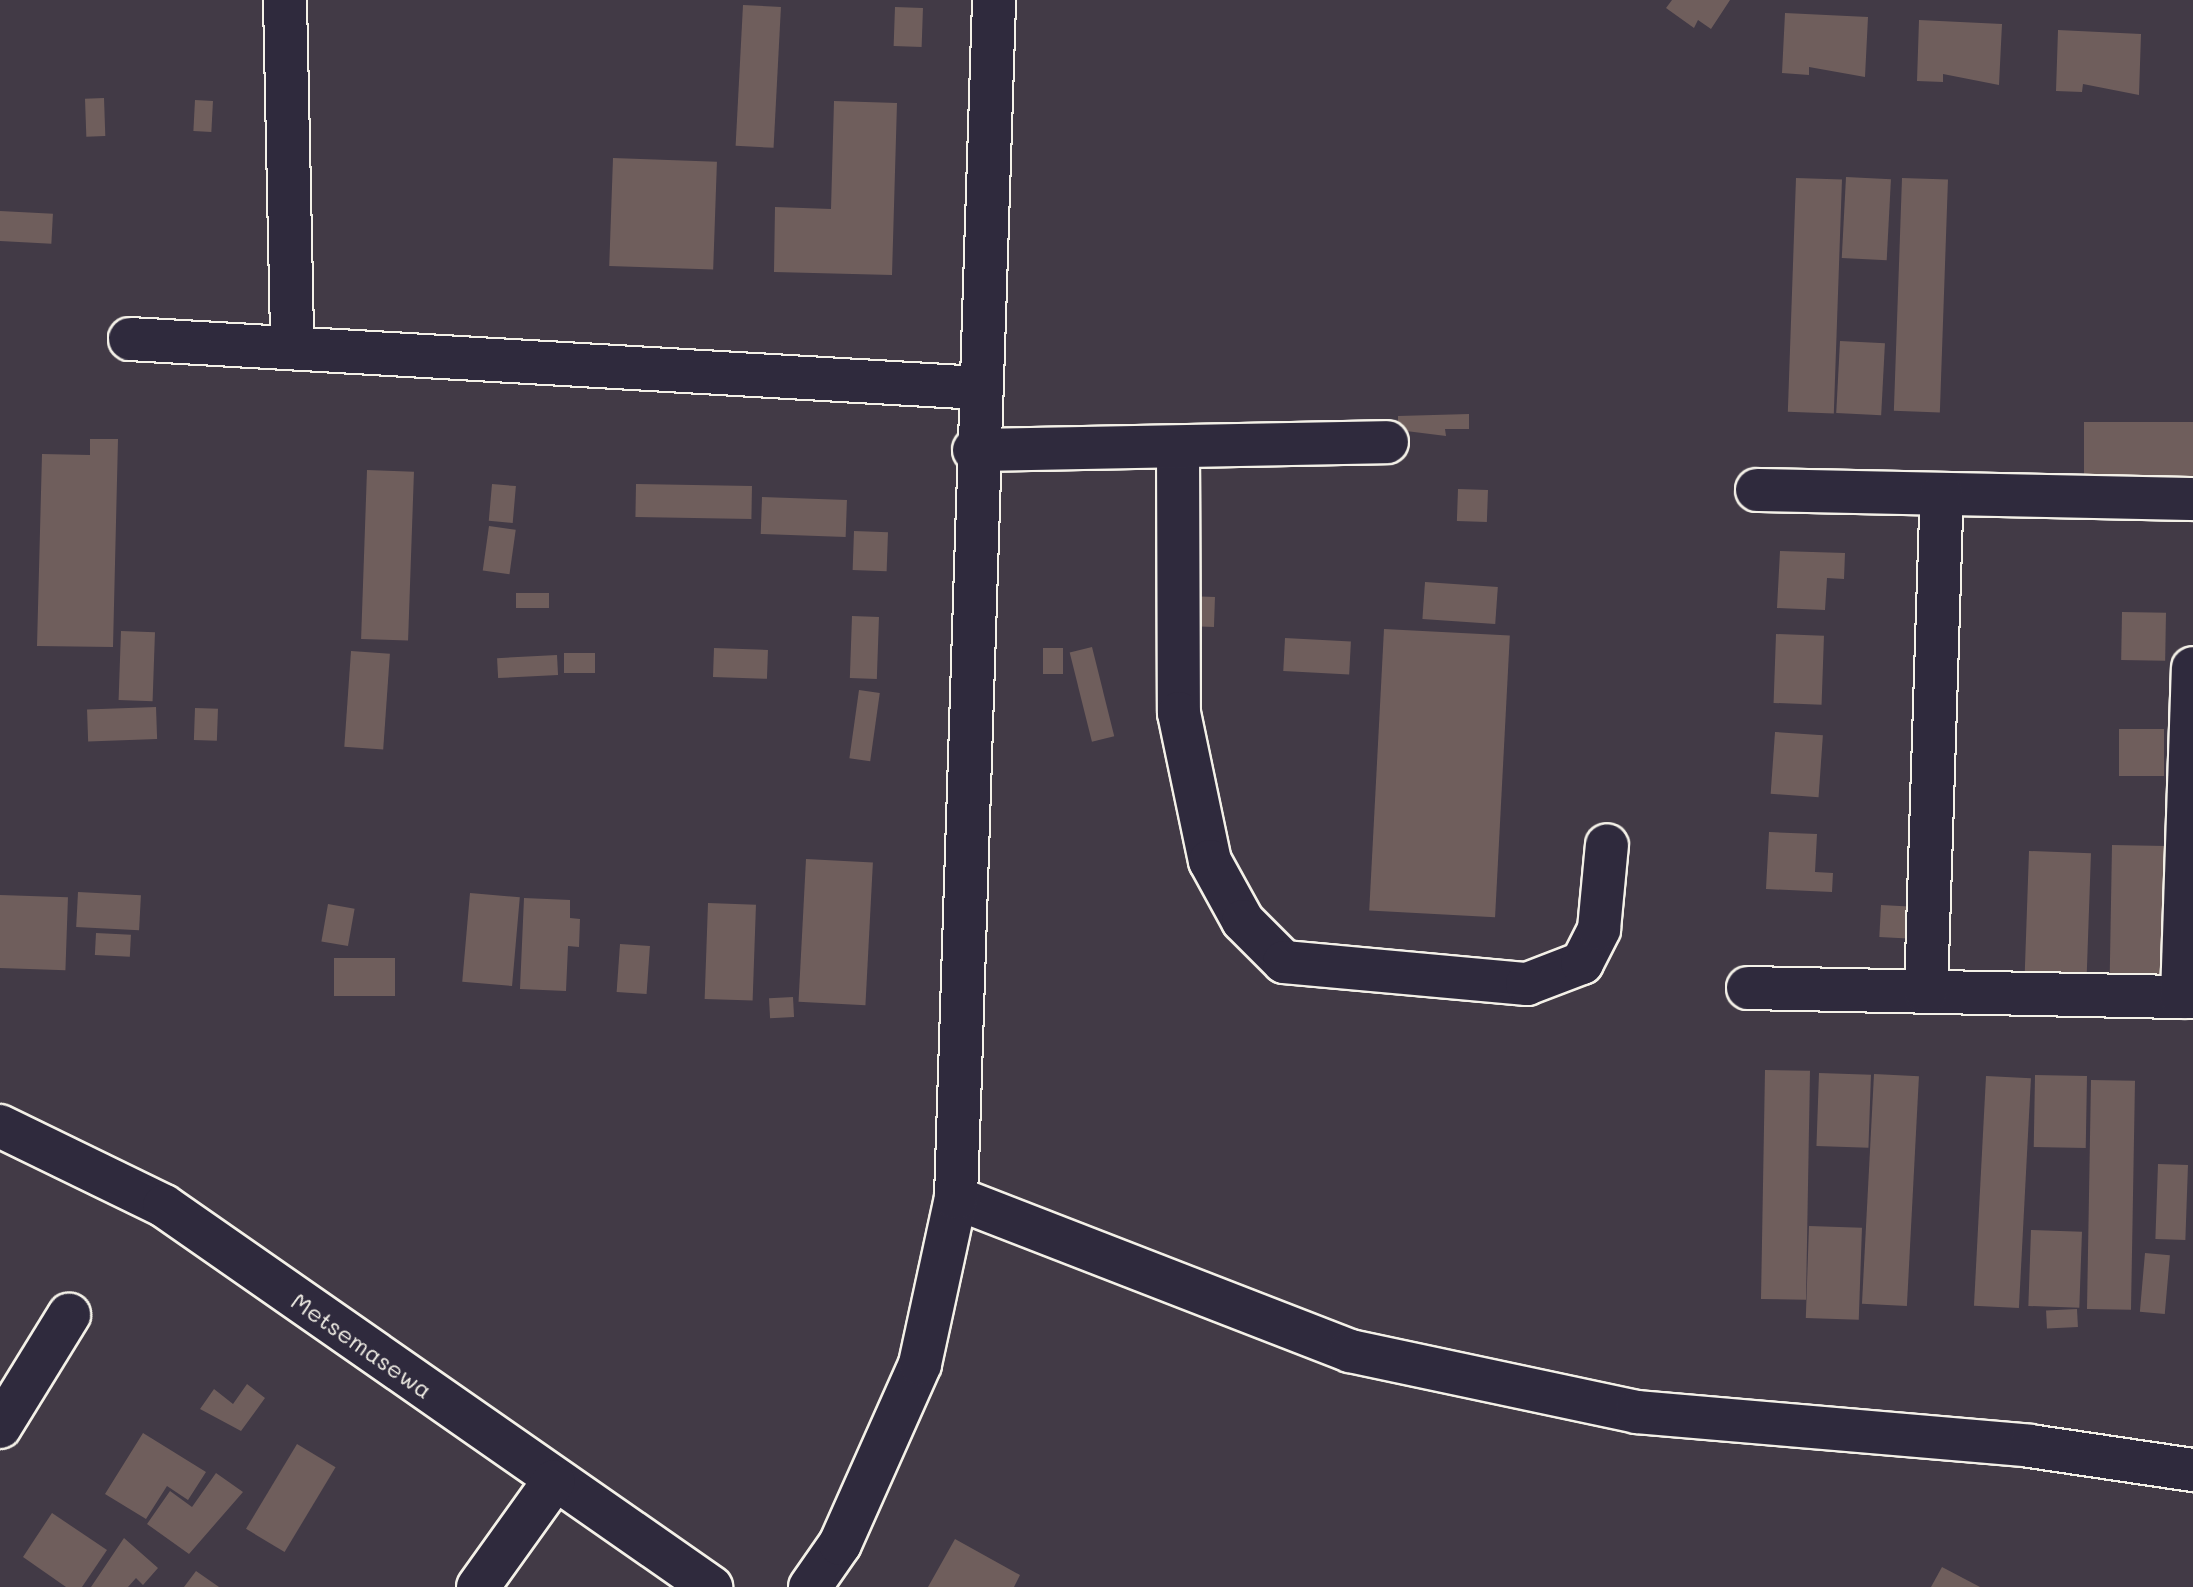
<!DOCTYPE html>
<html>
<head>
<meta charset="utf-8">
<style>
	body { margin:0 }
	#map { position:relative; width:2193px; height:1587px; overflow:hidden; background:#423a46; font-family:Mali,sans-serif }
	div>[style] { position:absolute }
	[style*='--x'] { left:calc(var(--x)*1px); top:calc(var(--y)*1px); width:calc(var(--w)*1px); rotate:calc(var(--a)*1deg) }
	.building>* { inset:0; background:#6f5e5c; transform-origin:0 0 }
	.roads { filter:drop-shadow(2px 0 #f4f1e8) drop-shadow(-2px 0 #f4f1e8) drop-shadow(0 2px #f4f1e8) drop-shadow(0 -2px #f4f1e8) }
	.minor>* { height:42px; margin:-21px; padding:0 21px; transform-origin:21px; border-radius:21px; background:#2f2a3d }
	span { translate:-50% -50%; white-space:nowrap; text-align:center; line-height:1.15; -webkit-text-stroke:6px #2f2a3d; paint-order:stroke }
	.street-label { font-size:24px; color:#f4f1e8 }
</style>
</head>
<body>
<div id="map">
	<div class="building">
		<div style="clip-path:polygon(1672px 0,1730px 0,1711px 29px,1698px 20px,1694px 28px,1666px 8px)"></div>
		<div style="left:743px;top:5px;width:38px;height:141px;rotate:3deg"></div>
		<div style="left:895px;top:7px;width:28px;height:39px;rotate:2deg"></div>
		<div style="clip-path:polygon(1785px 13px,1868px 17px,1865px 77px,1809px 67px,1809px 75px,1782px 73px)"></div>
		<div style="clip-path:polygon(1919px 20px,2002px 24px,1999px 85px,1943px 74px,1943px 82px,1917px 81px)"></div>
		<div style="clip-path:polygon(2058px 30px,2141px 34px,2139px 95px,2083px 84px,2082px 92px,2056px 91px)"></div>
		<div style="left:104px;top:98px;width:38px;height:19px;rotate:88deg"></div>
		<div style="left:195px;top:100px;width:18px;height:31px;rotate:3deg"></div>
		<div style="clip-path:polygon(834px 101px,897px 103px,892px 275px,774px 272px,775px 207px,831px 209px)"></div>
		<div style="left:613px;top:158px;width:104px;height:108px;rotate:2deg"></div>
		<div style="left:1846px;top:177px;width:45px;height:81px;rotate:3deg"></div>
		<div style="left:1796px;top:178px;width:46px;height:234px;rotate:2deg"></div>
		<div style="left:1902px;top:178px;width:46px;height:233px;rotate:2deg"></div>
		<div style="left:0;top:211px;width:53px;height:30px;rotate:3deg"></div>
		<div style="left:1840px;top:341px;width:45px;height:72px;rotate:3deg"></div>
		<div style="clip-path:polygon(1469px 414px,1469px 429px,1445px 429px,1446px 436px,1398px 430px,1398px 416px)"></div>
		<div style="left:2193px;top:422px;width:63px;height:109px;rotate:90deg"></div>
		<div style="clip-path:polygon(90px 439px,118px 439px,113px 647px,37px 646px,42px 454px,90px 455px)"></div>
		<div style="left:367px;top:470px;width:47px;height:169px;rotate:2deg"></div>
		<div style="left:492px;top:484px;width:24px;height:37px;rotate:5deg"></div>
		<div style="left:636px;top:484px;width:116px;height:33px;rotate:1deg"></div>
		<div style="left:1458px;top:489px;width:30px;height:32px;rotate:2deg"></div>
		<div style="left:762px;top:497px;width:85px;height:37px;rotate:2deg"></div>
		<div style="left:489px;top:526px;width:27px;height:45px;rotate:8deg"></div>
		<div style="left:854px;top:531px;width:34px;height:39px;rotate:2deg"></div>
		<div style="clip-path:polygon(1780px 551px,1845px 553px,1844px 579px,1827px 578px,1825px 610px,1777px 608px)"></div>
		<div style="left:1425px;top:582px;width:73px;height:37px;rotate:4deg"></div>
		<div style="left:549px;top:593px;width:15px;height:33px;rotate:90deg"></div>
		<div style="left:1187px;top:596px;width:28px;height:30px;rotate:2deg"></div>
		<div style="left:2122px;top:612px;width:44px;height:48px;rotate:1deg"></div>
		<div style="left:852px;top:616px;width:27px;height:62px;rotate:2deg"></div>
		<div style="left:1384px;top:629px;width:126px;height:282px;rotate:3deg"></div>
		<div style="left:121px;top:631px;width:34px;height:69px;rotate:2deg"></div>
		<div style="left:1776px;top:634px;width:48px;height:69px;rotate:2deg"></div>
		<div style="left:1285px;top:638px;width:66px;height:33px;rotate:3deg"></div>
		<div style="left:1092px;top:647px;width:92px;height:23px;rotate:76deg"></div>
		<div style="left:714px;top:648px;width:54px;height:29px;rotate:2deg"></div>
		<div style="left:1043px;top:648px;width:20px;height:26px"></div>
		<div style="left:351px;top:651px;width:39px;height:96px;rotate:4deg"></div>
		<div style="left:564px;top:653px;width:31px;height:20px"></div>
		<div style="left:557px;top:655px;width:20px;height:60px;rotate:87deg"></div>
		<div style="left:859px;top:690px;width:21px;height:69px;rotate:8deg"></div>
		<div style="left:156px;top:707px;width:32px;height:69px;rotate:88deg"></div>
		<div style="left:195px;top:708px;width:23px;height:32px;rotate:2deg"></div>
		<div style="left:2119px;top:729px;width:45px;height:47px"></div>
		<div style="left:1775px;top:732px;width:48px;height:62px;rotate:4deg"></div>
		<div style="clip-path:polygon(1769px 832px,1817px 834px,1815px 872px,1833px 873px,1832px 892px,1766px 889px)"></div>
		<div style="left:2112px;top:845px;width:54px;height:144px;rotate:1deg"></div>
		<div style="left:2029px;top:851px;width:62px;height:128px;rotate:2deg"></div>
		<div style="left:806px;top:859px;width:67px;height:143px;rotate:3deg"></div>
		<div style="left:78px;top:892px;width:63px;height:35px;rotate:3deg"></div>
		<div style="left:470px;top:893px;width:50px;height:89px;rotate:5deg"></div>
		<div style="left:0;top:895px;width:68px;height:73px;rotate:2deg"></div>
		<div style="clip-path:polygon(524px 898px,570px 900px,570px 918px,580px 919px,579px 947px,568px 946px,566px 991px,520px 989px)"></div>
		<div style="left:708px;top:903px;width:48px;height:96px;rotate:2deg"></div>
		<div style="left:328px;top:904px;width:27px;height:38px;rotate:10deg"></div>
		<div style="left:1881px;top:905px;width:33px;height:32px;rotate:3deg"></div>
		<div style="left:96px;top:933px;width:35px;height:22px;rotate:3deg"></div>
		<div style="left:620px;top:944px;width:30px;height:48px;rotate:4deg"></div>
		<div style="left:334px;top:958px;width:61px;height:38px"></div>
		<div style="left:793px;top:997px;width:20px;height:24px;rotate:87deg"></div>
		<div style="left:1765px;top:1070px;width:45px;height:229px;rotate:1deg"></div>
		<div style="left:1819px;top:1073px;width:52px;height:73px;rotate:2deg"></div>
		<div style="left:1874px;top:1074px;width:45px;height:230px;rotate:3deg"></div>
		<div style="left:2035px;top:1075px;width:52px;height:72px;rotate:1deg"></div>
		<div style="left:1986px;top:1076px;width:45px;height:230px;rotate:3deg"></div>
		<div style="left:2091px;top:1080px;width:44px;height:229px;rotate:1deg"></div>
		<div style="left:2158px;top:1164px;width:30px;height:75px;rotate:2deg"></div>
		<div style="left:1809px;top:1226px;width:53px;height:92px;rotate:2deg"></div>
		<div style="left:2031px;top:1230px;width:51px;height:76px;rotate:2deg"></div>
		<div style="left:2145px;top:1253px;width:25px;height:59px;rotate:5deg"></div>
		<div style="left:2077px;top:1309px;width:18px;height:31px;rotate:87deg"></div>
		<div style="clip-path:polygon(247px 1384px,265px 1398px,241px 1431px,200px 1409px,214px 1389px,233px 1404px)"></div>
		<div style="clip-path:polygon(143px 1433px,206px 1472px,188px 1500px,167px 1486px,146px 1519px,105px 1494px)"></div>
		<div style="left:297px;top:1444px;width:45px;height:99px;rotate:31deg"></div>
		<div style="clip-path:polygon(216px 1473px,243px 1492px,189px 1554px,147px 1524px,170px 1491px,192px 1507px)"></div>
		<div style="clip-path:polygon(52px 1513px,107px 1550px,82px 1587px,66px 1587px,23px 1557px)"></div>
		<div style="clip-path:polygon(124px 1538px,158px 1568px,143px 1585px,136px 1578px,128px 1587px,91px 1587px)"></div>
		<div style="clip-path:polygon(955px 1539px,1020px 1575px,1014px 1587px,928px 1587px)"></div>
		<div style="clip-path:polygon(1942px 1567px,1980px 1587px,1931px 1587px)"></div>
		<div style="clip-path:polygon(196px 1571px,219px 1587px,184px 1587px)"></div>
	</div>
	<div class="roads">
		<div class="minor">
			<div style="--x:285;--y:0;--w:348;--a:88.8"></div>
			<div style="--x:130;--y:339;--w:850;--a:3.3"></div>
			<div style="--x:1178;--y:448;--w:265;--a:89.8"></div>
			<div style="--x:1179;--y:713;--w:151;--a:78.2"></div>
			<div style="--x:1210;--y:861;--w:68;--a:61.2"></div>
			<div style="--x:1243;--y:921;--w:58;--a:45"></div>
			<div style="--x:1284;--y:962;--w:244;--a:5.2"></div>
			<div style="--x:1527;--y:984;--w:59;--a:-20.9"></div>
			<div style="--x:1582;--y:963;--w:38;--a:-63"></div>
			<div style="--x:1599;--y:929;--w:84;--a:-84.6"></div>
			<div style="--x:974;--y:450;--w:413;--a:-1.1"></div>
			<div style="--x:1757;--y:490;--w:436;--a:1.2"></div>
			<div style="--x:1748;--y:988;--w:445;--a:1.2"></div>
			<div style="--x:1926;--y:992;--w:498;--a:-88.2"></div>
			<div style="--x:2182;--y:997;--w:329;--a:-88.1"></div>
			<div style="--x:0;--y:1126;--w:182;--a:26"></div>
			<div style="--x:164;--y:1206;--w:667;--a:34.86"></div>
			<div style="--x:956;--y:1198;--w:423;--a:21.2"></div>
			<div style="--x:1350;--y:1351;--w:293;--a:12"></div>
			<div style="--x:1637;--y:1412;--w:394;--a:4.9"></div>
			<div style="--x:2030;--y:1446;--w:165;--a:8.4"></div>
			<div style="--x:0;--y:1427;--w:132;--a:-58.4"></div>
			<div style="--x:478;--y:1587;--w:130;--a:-54.4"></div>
			<div style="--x:810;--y:1587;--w:52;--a:-55.1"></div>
			<div style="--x:840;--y:1544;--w:197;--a:-66"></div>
			<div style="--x:920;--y:1364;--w:170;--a:-77.8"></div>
			<div style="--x:956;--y:1198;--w:1199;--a:-88.18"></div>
		</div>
	</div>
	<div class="street-label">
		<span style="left:362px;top:1345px;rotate:35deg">Metsemasewa</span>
	</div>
</div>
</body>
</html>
